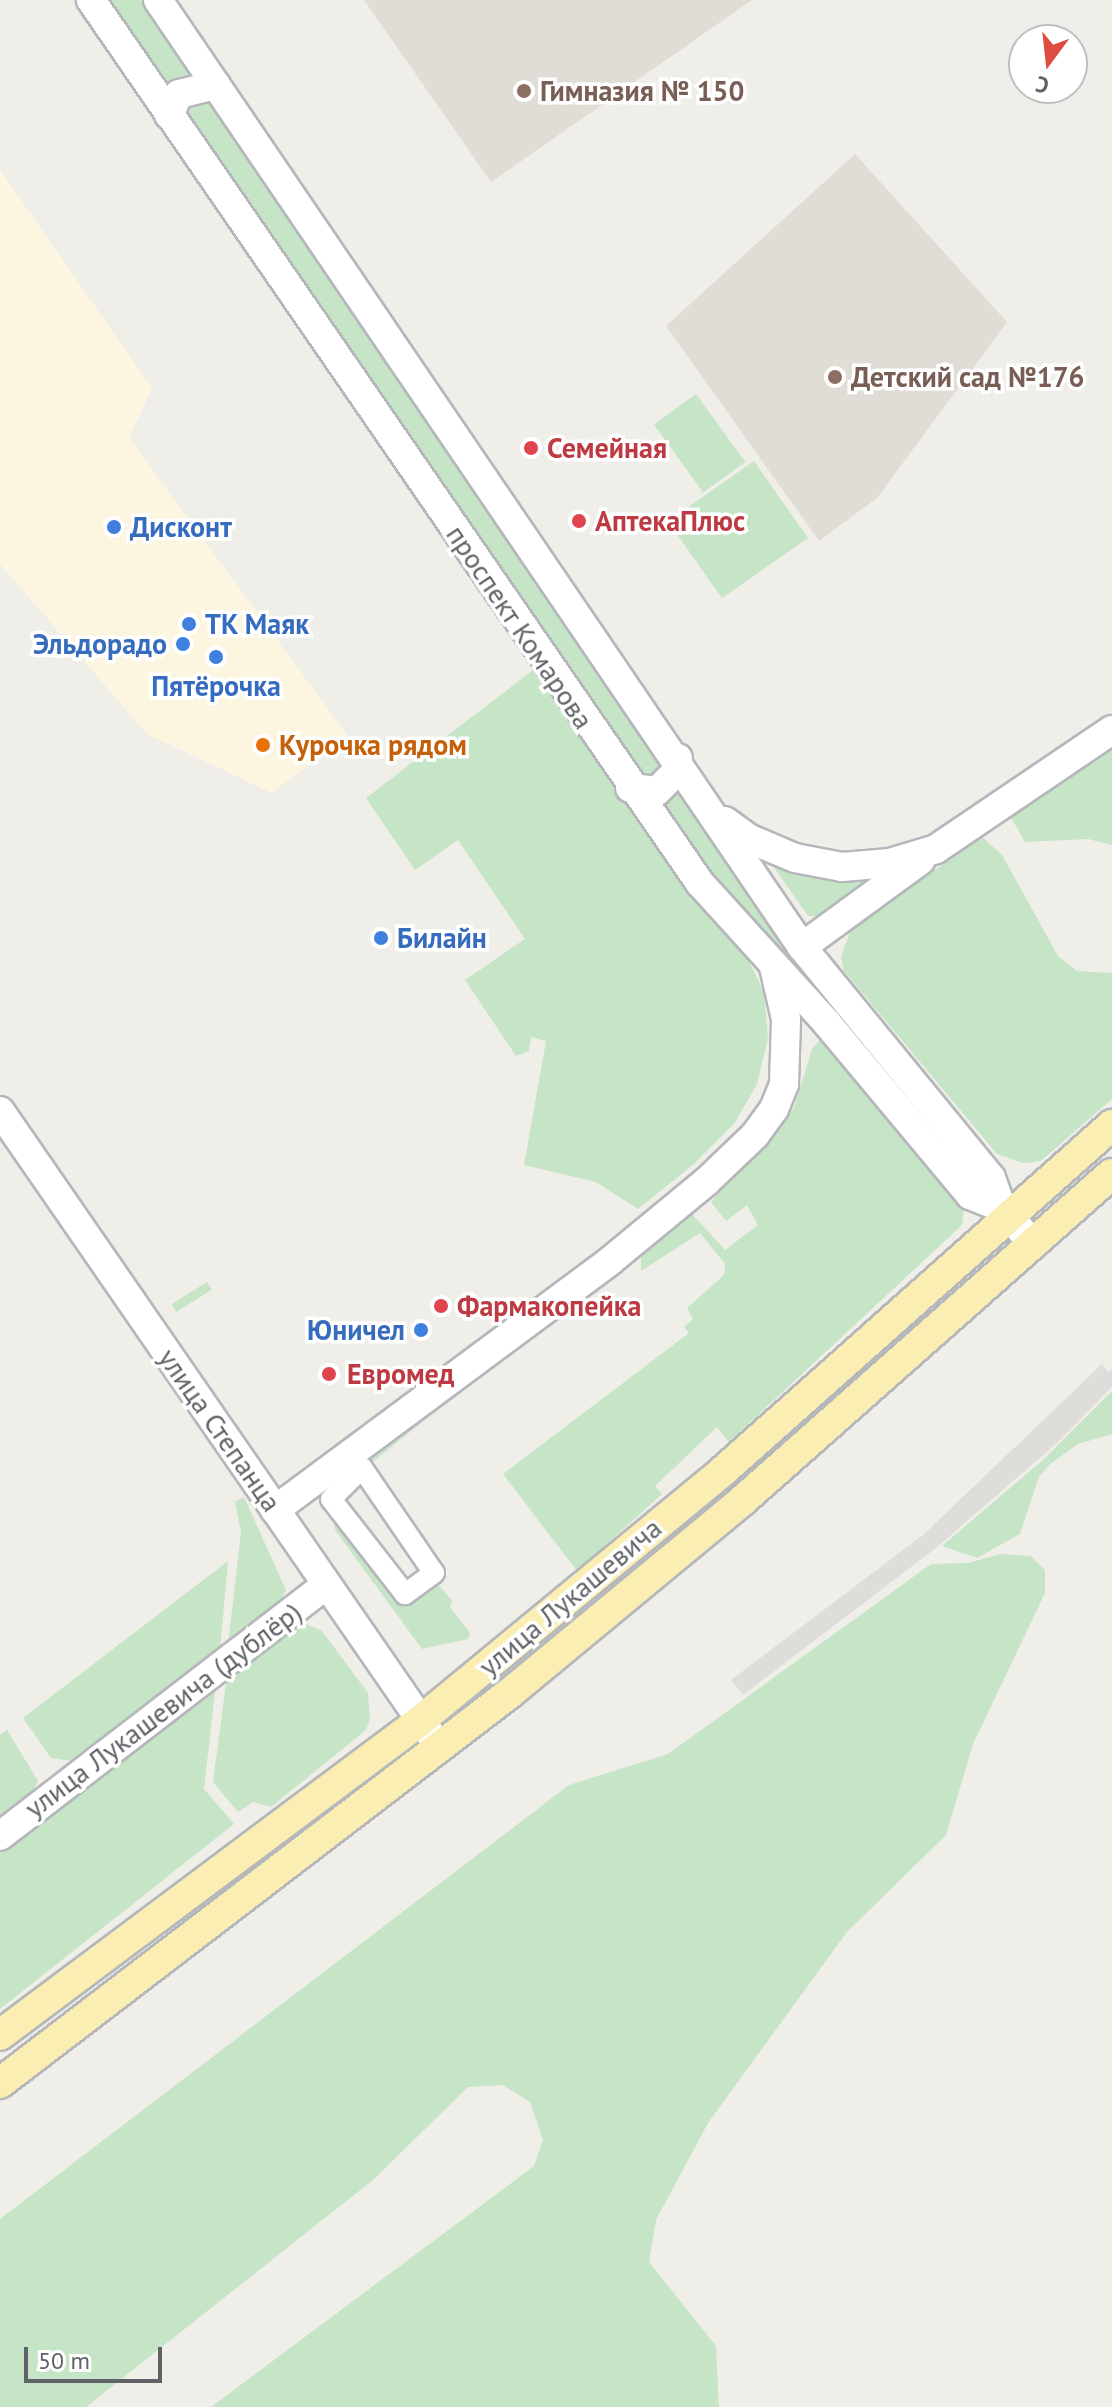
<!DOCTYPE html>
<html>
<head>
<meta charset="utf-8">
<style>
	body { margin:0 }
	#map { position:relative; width:1112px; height:2407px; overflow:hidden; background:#f0eee8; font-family:"PT Sans",sans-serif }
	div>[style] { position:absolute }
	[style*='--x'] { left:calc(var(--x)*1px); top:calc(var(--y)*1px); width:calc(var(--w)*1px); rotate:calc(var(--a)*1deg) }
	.commercial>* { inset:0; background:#fcf6e1 }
	.industrial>* { inset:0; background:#dfddda }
	.education>* { inset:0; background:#e0ddd6 }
	.green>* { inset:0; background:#c6e5c6; transform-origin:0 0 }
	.roads { filter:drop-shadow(2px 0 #b5b7bb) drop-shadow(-2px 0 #b5b7bb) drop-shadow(0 2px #b5b7bb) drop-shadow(0 -2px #b5b7bb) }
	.street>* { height:20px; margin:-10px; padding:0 10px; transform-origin:10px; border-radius:10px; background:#fff }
	.secondary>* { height:28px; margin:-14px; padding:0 14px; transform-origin:14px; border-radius:14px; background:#fff }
	.primary>* { height:30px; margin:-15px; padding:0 15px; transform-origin:15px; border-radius:15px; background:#faeeb3 }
	.dots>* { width:22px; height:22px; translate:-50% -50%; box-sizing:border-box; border:4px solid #fff; border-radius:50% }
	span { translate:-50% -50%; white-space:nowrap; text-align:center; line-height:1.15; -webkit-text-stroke:7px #fff; paint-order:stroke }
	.education-label { font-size:28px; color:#785e54; font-weight:700 }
	.left { translate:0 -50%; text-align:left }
	.health-label { font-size:28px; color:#be3a42; font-weight:700 }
	.shop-label { font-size:28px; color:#366cbe; font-weight:700 }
	.right { translate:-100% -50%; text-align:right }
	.street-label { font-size:28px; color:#5f6267 }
	.food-label { font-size:28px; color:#c56008; font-weight:700 }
	.north { position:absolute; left:1008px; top:24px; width:80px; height:80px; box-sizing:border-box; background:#fff; border:2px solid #bfc0c2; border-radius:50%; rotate:195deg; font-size:22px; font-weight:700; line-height:32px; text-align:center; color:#5f6267 }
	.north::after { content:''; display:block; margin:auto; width:28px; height:36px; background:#de4c3f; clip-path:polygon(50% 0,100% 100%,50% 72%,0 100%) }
	.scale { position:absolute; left:24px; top:2347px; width:138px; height:36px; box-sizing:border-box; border:4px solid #5f6267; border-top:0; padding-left:10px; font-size:24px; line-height:28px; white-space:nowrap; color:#5f6267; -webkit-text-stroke:6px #fff; paint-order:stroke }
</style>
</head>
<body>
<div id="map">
	<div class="commercial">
		<div style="clip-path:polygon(0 170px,152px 388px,129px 438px,347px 735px,272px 793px,147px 734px,0 564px)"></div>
	</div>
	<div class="industrial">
		<div style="clip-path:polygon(1102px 1364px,1108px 1372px,1112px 1369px,1112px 1387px,1057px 1443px,936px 1548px,743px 1695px,731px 1680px,923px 1535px)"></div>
	</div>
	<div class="education">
		<div style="clip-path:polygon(364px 0,752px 0,491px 182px)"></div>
		<div style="clip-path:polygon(855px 154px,1007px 322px,877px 498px,819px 541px,666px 326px)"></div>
	</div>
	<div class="green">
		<div style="clip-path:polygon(103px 0,141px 0,661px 756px,985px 1185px,710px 879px)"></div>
		<div style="left:696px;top:394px;width:84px;height:52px;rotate:54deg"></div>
		<div style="left:754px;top:461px;width:94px;height:105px;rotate:55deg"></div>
		<div style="clip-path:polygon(533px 670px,680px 875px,746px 955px,764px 992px,768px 1039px,757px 1084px,734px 1124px,694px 1164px,638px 1209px,596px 1182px,524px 1165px,546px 1041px,531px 1037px,529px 1051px,516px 1056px,465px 980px,525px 939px,458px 840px,415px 870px,366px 798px)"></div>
		<div style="clip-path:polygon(1112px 747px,1112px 845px,1088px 839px,1025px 842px,1010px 816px)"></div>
		<div style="clip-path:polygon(982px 837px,1002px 855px,1058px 956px,1077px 971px,1112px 973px,1112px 1099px,1041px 1161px,1023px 1163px,997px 1154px,844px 971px,841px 957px,851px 929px)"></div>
		<div style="clip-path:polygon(761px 849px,881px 875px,826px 916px,808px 916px)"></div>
		<div style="clip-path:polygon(820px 1040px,828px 1041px,965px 1198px,962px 1225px,729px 1442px,717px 1427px,655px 1486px,662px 1494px,577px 1571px,503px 1474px,689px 1333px,684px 1327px,693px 1319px,687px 1308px,724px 1275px,725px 1264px,700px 1233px,641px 1271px,641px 1257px,691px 1213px,725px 1250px,758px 1225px,747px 1205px,726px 1221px,711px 1202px,794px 1108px,812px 1049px)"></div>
		<div style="left:207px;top:1282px;width:9px;height:42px;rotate:58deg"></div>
		<div style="clip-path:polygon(1112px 1391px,1112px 1434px,1078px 1444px,1049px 1465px,1039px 1477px,1020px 1534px,977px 1558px,942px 1546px,1043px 1460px)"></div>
		<div style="clip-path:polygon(440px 1408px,360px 1472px,343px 1481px)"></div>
		<div style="clip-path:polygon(244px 1497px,286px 1590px,279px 1603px,228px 1645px,241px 1532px,235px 1502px)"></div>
		<div style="clip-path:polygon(333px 1511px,404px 1593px,430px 1576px,452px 1600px,450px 1607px,470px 1633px,468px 1639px,422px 1649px,335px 1530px)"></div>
		<div style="clip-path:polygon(1000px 1554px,1031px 1556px,1045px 1570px,1045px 1593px,973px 1744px,946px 1835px,847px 1932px,708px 2123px,656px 2220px,649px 2262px,716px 2346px,719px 2407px,211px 2407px,534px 2166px,543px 2140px,530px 2102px,503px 2085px,468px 2087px,373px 2180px,86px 2407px,0 2407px,0 2219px,569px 1785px,668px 1754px,931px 1564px,968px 1563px)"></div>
		<div style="clip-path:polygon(228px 1561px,220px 1650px,79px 1762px,51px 1758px,23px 1718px)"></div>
		<div style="clip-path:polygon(306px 1624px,322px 1631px,368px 1693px,370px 1719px,366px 1730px,271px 1807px,253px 1802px,238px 1812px,213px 1782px,227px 1676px,295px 1627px)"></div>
		<div style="clip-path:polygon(216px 1684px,204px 1789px,234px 1824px,0 2009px,0 1850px)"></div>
		<div style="clip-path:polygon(7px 1730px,38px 1781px,31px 1795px,0 1820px,0 1735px)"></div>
	</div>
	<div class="roads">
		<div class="street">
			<div style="--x:362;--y:1468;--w:127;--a:55.6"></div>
			<div style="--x:434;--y:1573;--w:36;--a:144"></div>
			<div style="--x:405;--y:1594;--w:120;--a:-127.9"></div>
			<div style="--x:331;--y:1499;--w:44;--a:-45"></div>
		</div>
		<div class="secondary">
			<div style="--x:91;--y:0;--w:1073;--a:55.41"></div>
			<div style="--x:700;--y:883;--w:188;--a:47.8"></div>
			<div style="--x:826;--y:1022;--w:225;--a:50.2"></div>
			<div style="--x:970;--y:1195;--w:35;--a:22"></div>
			<div style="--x:158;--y:0;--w:1145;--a:55.78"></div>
			<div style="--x:802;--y:947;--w:298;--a:50.7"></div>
			<div style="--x:991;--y:1178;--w:32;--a:70"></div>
			<div style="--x:1002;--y:1208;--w:48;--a:49.3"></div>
			<div style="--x:169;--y:115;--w:23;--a:-65"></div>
			<div style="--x:179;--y:94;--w:38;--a:-14"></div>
			<div style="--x:630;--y:788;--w:27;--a:6"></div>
			<div style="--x:657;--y:791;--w:27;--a:-45"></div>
			<div style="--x:676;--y:772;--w:14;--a:-82"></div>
			<div style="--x:725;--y:821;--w:31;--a:36"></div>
			<div style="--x:750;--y:839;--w:49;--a:22.9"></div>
			<div style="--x:795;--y:858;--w:48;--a:10.8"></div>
			<div style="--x:842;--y:867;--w:48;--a:-4.8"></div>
			<div style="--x:890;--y:863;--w:48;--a:-16.9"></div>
			<div style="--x:936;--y:849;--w:212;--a:-34.1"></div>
			<div style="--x:802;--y:947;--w:147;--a:-36.2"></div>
			<div style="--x:0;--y:1111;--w:762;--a:55.37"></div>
			<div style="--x:275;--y:1510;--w:417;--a:-36.6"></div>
			<div style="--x:610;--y:1261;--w:126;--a:-39.5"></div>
			<div style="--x:707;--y:1181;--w:66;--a:-43.8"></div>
			<div style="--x:755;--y:1135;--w:32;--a:-54"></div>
			<div style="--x:774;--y:1109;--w:27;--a:-68"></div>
			<div style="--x:784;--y:1084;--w:65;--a:-88.2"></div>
			<div style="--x:786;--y:1019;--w:53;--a:-103"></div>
			<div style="--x:0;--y:1836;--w:411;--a:-37.6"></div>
		</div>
		<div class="primary">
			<div style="--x:0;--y:2035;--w:524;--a:-36.78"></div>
			<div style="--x:420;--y:1721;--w:393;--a:-39.5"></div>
			<div style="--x:723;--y:1471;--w:521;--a:-41.65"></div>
			<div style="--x:0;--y:2083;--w:642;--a:-37.41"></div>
			<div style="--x:510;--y:1693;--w:303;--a:-39.6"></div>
			<div style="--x:743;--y:1500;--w:492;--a:-41.5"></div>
		</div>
	</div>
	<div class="dots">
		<div style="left:524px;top:91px;background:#8d6e63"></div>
		<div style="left:835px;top:377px;background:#8d6e63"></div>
		<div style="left:531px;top:448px;background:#e0444e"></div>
		<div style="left:579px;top:521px;background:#e0444e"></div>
		<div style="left:114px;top:527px;background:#3f7fe0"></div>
		<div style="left:189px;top:624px;background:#3f7fe0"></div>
		<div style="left:183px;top:644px;background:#3f7fe0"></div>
		<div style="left:216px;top:657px;background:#3f7fe0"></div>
		<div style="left:263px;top:745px;background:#e8710a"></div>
		<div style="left:381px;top:938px;background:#3f7fe0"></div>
		<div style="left:441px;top:1306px;background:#e0444e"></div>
		<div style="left:421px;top:1330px;background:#3f7fe0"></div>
		<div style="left:329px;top:1374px;background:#e0444e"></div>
	</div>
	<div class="education-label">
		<span class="left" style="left:540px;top:91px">Гимназия № 150</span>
		<span class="left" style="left:851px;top:377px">Детский сад №176</span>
	</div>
	<div class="health-label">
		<span class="left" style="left:547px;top:448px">Семейная</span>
		<span class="left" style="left:595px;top:521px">АптекаПлюс</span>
		<span class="left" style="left:457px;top:1306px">Фармакопейка</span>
		<span class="left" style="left:347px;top:1374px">Евромед</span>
	</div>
	<div class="shop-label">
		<span class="left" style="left:130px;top:527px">Дисконт</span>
		<span class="left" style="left:205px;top:624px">ТК Маяк</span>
		<span class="right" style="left:167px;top:644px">Эльдорадо</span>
		<span style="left:216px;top:686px">Пятёрочка</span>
		<span class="left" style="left:397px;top:938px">Билайн</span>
		<span class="right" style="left:405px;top:1330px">Юничел</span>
	</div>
	<div class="street-label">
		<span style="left:520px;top:627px;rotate:56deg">проспект Комарова</span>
		<span style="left:220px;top:1430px;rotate:55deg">улица Степанца</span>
		<span style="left:570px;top:1597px;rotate:-40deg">улица Лукашевича</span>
		<span style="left:163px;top:1710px;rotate:-37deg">улица Лукашевича (дублёр)</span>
	</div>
	<div class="food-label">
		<span class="left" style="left:279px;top:745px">Курочка рядом</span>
	</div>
	<div class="north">С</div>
	<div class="scale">50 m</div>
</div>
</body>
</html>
